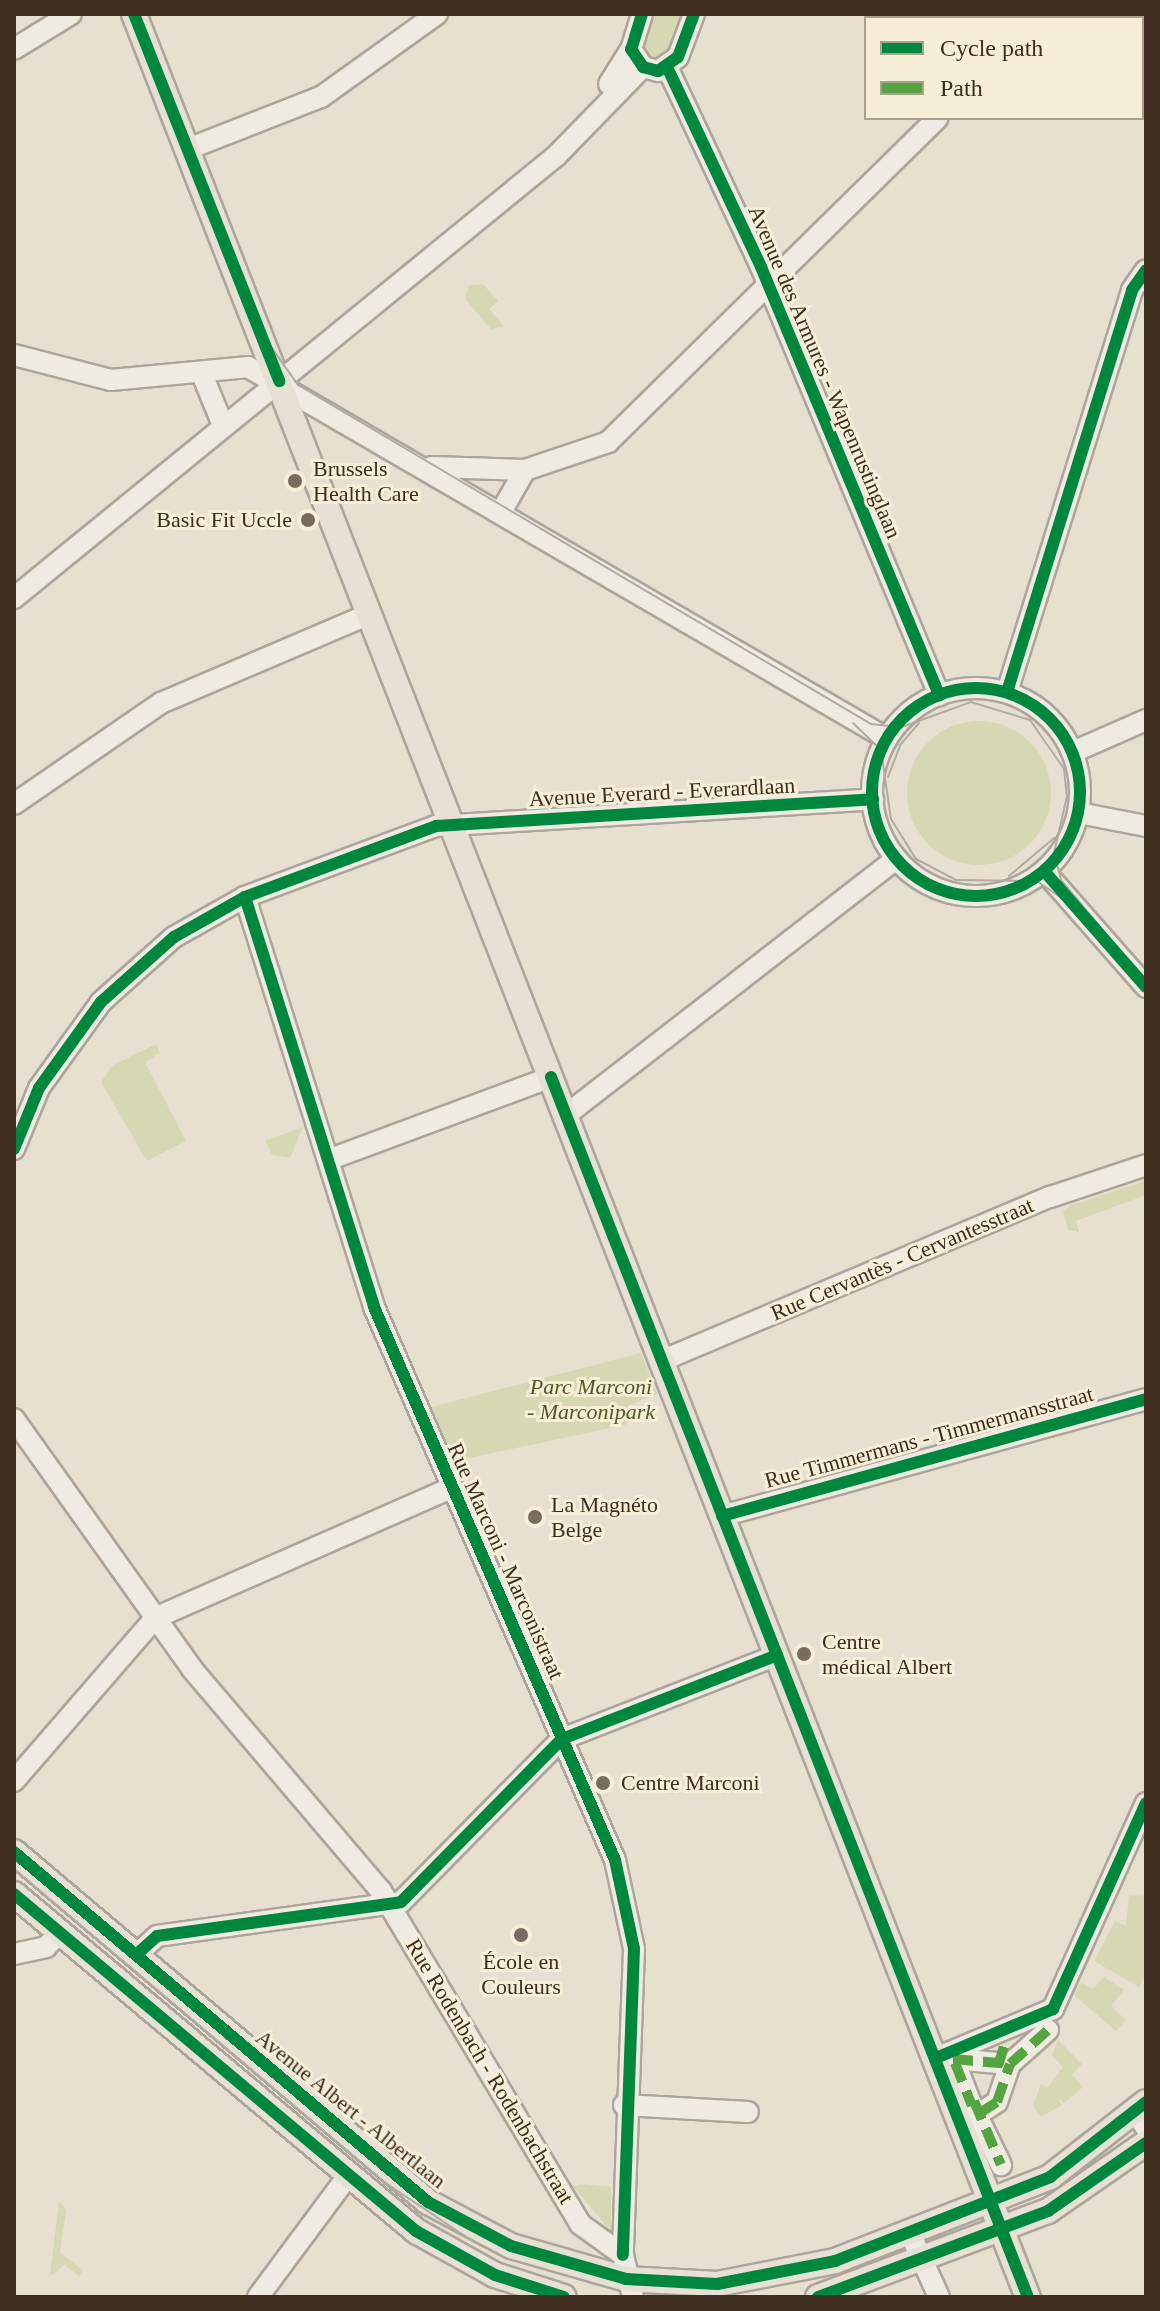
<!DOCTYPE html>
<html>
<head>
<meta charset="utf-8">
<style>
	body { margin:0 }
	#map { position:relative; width:1160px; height:2311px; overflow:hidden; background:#e7e0d1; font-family:Georgia,serif }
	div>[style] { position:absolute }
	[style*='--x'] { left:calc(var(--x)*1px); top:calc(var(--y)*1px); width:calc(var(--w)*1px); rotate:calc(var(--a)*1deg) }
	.green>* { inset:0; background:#d6d7b3 }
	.round { border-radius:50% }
	.roads { filter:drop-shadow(2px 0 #ada599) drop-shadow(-2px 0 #ada599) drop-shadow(0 2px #ada599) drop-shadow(0 -2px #ada599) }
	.minor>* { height:20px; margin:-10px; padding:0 10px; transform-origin:10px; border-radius:10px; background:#efebe3 }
	.minor>.ring { margin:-10px; padding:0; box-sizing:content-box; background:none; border:20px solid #efebe3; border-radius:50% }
	.major>* { height:24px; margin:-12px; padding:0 12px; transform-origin:12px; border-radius:12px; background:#e6e1d4 }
	.tram>* { height:2px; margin:-1px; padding:0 1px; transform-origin:1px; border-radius:1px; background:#afaaa2 }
	.quiet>* { height:10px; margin-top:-5px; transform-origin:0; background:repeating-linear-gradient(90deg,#54a441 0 20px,transparent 0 30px) }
	.cycleway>* { height:12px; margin:-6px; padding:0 6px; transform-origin:6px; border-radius:6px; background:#00873e }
	.cycleway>.ring { margin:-6px; padding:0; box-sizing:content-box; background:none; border:12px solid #00873e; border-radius:50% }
	.dots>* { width:22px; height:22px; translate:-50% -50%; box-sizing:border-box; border:4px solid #f7eed8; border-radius:50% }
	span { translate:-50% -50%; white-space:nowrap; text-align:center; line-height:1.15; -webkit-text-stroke:6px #f7eed8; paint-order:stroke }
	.street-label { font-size:22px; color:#3d2e20 }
	.poi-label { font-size:22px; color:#3d2e20 }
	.left { translate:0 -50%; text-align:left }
	.right { translate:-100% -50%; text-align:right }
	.park-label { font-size:22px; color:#4d5a26; font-style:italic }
	.frame { position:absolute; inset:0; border:16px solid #3d2e20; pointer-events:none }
	.legend { position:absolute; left:864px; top:16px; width:280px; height:104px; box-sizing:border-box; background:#f7eed8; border:2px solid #ada18e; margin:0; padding:10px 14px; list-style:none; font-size:24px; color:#3d2e20 }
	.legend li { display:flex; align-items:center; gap:16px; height:40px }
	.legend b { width:40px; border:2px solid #ada18e }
</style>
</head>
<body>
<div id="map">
	<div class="green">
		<div style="clip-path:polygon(649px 14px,685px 14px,672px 55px,661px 62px,640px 48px)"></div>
		<div style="clip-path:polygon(483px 284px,498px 301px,489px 309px,504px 326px,491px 329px,465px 299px,469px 285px)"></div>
		<div class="round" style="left:907px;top:721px;width:144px;height:144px"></div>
		<div style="clip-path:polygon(156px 1044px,160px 1053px,145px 1062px,186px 1141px,147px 1161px,101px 1082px,113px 1065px)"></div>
		<div style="clip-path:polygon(303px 1127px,290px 1158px,272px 1155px,265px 1141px)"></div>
		<div style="clip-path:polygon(1146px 1181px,1146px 1195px,1076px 1221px,1079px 1232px,1068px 1230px,1063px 1211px,1072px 1205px)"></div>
		<div style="clip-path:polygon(641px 1353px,657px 1394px,627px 1406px,632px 1419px,625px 1425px,455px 1461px,431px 1407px)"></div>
		<div style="clip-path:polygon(1129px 1895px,1146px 1896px,1146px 1975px,1139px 1987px,1094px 1961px,1115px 1921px,1126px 1926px)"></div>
		<div style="clip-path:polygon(1104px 1977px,1124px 1990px,1111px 2006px,1126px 2020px,1116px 2031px,1074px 1995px,1081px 1982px,1093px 1989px)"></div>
		<div style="clip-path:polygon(1058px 2040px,1082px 2064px,1072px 2075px,1083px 2087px,1064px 2103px,1058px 2098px,1062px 2105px,1041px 2117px,1033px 2106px,1041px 2084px,1047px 2088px,1063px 2067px,1052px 2055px)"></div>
		<div style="clip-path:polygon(582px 2184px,611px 2187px,611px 2232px,573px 2186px)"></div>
		<div style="clip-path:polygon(59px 2201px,66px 2210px,60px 2253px,83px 2270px,79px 2276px,65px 2265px,50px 2276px)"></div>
	</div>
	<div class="roads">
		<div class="minor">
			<div style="--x:642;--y:14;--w:37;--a:107"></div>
			<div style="--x:631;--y:49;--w:22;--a:56"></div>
			<div style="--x:643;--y:67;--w:16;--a:15"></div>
			<div style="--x:658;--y:71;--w:24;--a:-35"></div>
			<div style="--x:678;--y:57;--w:46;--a:-69.6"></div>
			<div style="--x:1054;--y:18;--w:8;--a:-30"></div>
			<div style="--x:14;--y:49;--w:67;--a:-31.6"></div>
			<div style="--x:668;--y:69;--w:219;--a:64.8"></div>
			<div style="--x:761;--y:267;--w:464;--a:67.4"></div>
			<div style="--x:609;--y:84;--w:41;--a:-57.8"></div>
			<div style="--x:188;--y:149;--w:143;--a:-21.4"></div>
			<div style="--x:321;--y:97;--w:143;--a:-35.6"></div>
			<div style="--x:14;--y:355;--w:100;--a:14.5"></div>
			<div style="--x:111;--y:380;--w:138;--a:-5.4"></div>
			<div style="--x:248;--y:367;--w:738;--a:30.18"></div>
			<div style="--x:202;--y:374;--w:53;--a:67.8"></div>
			<div style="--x:431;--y:467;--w:94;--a:1.8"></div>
			<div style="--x:525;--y:470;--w:88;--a:-18.6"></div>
			<div style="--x:608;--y:442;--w:462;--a:-44.5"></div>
			<div style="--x:501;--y:512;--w:48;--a:-60.3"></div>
			<div style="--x:14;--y:598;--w:699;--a:-39.2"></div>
			<div style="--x:556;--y:156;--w:124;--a:-45.7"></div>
			<div class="ring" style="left:872px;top:688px;width:188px;height:188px"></div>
			<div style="--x:1007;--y:692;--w:421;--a:-72.7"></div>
			<div style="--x:1132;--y:290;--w:24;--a:-55"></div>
			<div style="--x:1073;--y:752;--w:80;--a:-23.7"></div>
			<div style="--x:14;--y:804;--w:178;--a:-34.5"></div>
			<div style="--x:161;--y:703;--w:227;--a:-23.1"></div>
			<div style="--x:1079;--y:813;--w:68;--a:11"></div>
			<div style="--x:1045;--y:872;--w:153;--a:48.7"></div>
			<div style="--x:245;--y:897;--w:430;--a:72.5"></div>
			<div style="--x:374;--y:1307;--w:603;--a:66.45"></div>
			<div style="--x:615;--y:1860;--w:91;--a:77.9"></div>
			<div style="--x:634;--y:1949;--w:306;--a:92.1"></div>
			<div style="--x:623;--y:2255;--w:43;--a:76.6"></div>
			<div style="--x:566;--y:1115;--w:418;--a:-37.8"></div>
			<div style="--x:14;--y:1149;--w:66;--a:-67.7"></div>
			<div style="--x:39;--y:1088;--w:106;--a:-54.2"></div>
			<div style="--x:101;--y:1002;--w:98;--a:-41.7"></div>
			<div style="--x:174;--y:937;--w:81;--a:-29.4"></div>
			<div style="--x:245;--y:897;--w:204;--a:-20.4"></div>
			<div style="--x:436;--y:826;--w:438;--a:-3.5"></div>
			<div style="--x:328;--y:1160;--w:238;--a:-20.4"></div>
			<div style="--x:661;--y:1361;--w:422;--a:-22.9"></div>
			<div style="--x:1050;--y:1197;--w:101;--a:-18.4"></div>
			<div style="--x:14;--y:1419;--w:307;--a:54.5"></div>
			<div style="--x:192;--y:1669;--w:292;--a:49.6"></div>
			<div style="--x:381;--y:1891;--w:388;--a:59.1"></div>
			<div style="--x:580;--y:2224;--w:53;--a:35.8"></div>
			<div style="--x:722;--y:1516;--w:440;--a:-15.4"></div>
			<div style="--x:14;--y:1781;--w:216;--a:-49.1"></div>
			<div style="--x:155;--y:1618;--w:323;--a:-23.7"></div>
			<div style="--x:14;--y:1954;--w:33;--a:-12"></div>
			<div style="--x:46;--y:1947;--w:21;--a:-47"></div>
			<div style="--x:136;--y:1955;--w:28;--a:-42"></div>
			<div style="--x:157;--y:1936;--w:246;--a:-7.9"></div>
			<div style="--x:401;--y:1902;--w:229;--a:-45.4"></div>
			<div style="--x:562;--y:1739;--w:231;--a:-21.3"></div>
			<div style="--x:936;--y:2058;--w:127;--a:-22.7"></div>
			<div style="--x:1053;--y:2009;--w:226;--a:-65.7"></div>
			<div style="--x:953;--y:2059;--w:57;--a:5"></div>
			<div style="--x:955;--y:2063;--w:46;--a:68.4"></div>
			<div style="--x:624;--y:2105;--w:124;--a:3.2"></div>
			<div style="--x:972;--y:2105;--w:67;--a:64.2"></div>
			<div style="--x:980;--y:2113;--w:20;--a:-33"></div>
			<div style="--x:997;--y:2102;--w:40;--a:-71.1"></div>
			<div style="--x:1010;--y:2064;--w:51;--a:-41.8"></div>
			<div style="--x:1136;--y:2113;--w:18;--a:56"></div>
			<div style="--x:910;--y:2233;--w:70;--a:65.6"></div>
			<div style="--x:258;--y:2297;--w:151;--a:-53.4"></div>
		</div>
		<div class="major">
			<div style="--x:134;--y:14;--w:2452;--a:68.62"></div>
			<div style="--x:14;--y:1852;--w:542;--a:40.21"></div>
			<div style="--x:428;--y:2202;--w:94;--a:27.9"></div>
			<div style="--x:511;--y:2246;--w:120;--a:16"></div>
			<div style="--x:626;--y:2279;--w:91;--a:3.1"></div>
			<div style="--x:717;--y:2284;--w:120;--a:-11"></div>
			<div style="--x:835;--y:2261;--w:231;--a:-21.3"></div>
			<div style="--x:1050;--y:2177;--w:122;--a:-38"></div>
			<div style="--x:14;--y:1894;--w:525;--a:39.97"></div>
			<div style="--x:416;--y:2231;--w:90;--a:29.1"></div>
			<div style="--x:495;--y:2275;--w:72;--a:17.7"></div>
			<div style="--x:818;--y:2297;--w:246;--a:-20.5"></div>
			<div style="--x:1048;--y:2211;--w:119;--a:-34.8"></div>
		</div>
	</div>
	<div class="tram">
		<div style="--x:138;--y:14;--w:352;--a:68.5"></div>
		<div style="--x:267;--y:341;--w:54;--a:54.8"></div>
		<div style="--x:298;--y:385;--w:666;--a:30.61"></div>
		<div style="--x:871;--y:724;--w:31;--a:6"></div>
		<div style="--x:902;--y:727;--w:73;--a:-19.9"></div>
		<div style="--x:971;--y:702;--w:62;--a:17"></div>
		<div style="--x:1030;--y:720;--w:60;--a:55.2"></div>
		<div style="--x:1064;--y:769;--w:27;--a:84"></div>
		<div style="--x:1067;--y:796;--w:58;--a:102.8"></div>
		<div style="--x:1054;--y:853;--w:28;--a:75"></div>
		<div style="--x:1061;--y:880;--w:133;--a:50.2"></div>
		<div style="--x:853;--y:723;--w:39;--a:44"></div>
		<div style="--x:881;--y:750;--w:70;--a:81.8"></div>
		<div style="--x:891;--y:819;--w:47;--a:58"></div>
		<div style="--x:916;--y:859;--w:45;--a:27.7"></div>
		<div style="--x:956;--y:880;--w:81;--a:0.7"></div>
		<div style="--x:1037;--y:881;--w:40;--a:34.9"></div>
		<div style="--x:888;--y:777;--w:34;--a:-69"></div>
		<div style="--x:900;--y:745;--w:29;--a:-49"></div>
		<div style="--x:1009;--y:876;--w:59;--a:-40.2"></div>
		<div style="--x:14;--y:1869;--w:485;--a:40.2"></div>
		<div style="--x:384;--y:2182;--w:108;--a:33.7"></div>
	</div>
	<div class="quiet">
		<div style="--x:953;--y:2059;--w:57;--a:5"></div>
		<div style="--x:955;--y:2063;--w:46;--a:68.4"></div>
		<div style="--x:998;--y:2066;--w:28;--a:-73"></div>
		<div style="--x:974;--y:2101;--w:69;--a:67.1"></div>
		<div style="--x:980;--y:2113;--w:20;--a:-33"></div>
		<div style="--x:997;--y:2102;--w:40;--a:-71.1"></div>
		<div style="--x:1010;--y:2064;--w:51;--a:-41.8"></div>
	</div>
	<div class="cycleway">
		<div style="--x:134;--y:14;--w:395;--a:68.4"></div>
		<div style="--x:642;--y:14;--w:37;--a:107"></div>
		<div style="--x:631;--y:49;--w:22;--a:56"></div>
		<div style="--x:643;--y:67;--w:16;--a:15"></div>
		<div style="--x:658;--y:71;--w:24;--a:-35"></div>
		<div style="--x:678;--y:57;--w:46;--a:-69.6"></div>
		<div style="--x:668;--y:69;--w:219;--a:64.8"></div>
		<div style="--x:761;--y:267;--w:464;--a:67.4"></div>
		<div class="ring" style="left:872px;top:688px;width:196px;height:196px"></div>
		<div style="--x:1007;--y:692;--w:421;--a:-72.7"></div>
		<div style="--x:1132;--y:290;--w:24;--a:-55"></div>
		<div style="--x:1045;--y:872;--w:153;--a:48.7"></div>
		<div style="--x:245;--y:897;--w:430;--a:72.5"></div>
		<div style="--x:374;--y:1307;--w:603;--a:66.45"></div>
		<div style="--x:615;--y:1860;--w:91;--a:77.9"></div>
		<div style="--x:634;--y:1949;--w:306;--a:92.1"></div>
		<div style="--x:551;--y:1077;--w:1310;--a:68.65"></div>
		<div style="--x:14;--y:1149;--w:66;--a:-67.7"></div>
		<div style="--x:39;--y:1088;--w:106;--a:-54.2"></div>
		<div style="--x:101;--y:1002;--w:98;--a:-41.7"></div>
		<div style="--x:174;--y:937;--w:81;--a:-29.4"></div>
		<div style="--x:245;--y:897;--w:204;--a:-20.4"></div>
		<div style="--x:436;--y:826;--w:438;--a:-3.5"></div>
		<div style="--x:722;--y:1516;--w:440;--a:-15.4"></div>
		<div style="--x:14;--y:1852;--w:542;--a:40.21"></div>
		<div style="--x:428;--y:2202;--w:94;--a:27.9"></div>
		<div style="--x:511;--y:2246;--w:120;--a:16"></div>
		<div style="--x:626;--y:2279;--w:91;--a:3.1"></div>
		<div style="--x:717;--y:2284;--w:120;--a:-11"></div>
		<div style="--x:835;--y:2261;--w:231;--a:-21.3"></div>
		<div style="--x:1050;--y:2177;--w:122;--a:-38"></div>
		<div style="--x:14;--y:1894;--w:525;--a:39.97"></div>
		<div style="--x:416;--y:2231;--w:90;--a:29.1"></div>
		<div style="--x:495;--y:2275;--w:72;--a:17.7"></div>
		<div style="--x:136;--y:1955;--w:28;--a:-42"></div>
		<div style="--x:157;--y:1936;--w:246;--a:-7.9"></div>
		<div style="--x:401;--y:1902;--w:229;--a:-45.4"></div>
		<div style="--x:562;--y:1739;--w:231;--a:-21.3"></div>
		<div style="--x:936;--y:2058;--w:127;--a:-22.7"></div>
		<div style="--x:1053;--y:2009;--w:226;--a:-65.7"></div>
		<div style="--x:818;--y:2297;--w:246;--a:-20.5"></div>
		<div style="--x:1048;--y:2211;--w:119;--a:-34.8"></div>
	</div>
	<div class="dots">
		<div style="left:295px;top:481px;background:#786c5e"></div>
		<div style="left:308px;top:520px;background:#786c5e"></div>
		<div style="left:535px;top:1517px;background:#786c5e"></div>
		<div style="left:804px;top:1654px;background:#786c5e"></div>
		<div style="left:603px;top:1783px;background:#786c5e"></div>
		<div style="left:521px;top:1935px;background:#786c5e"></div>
	</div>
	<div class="street-label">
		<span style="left:825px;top:372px;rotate:67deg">Avenue des Armures - Wapenrustinglaan</span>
		<span style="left:662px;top:792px;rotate:-3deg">Avenue Everard - Everardlaan</span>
		<span style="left:902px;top:1259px;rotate:-23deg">Rue Cervantès - Cervantesstraat</span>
		<span style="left:929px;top:1437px;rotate:-15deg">Rue Timmermans - Timmermansstraat</span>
		<span style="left:506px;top:1561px;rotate:66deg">Rue Marconi - Marconistraat</span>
		<span style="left:490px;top:2071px;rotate:59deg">Rue Rodenbach - Rodenbachstraat</span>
		<span style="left:351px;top:2109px;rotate:39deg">Avenue Albert - Albertlaan</span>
	</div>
	<div class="poi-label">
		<span class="left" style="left:313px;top:481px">Brussels<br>Health Care</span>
		<span class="right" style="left:292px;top:520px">Basic Fit Uccle</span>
		<span class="left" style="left:551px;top:1517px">La Magnéto<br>Belge</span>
		<span class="left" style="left:822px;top:1654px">Centre<br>médical Albert</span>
		<span class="left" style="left:621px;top:1783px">Centre Marconi</span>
		<span style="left:521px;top:1974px">École en<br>Couleurs</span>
	</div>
	<div class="park-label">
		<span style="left:591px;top:1399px">Parc Marconi<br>- Marconipark</span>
	</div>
	<div class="frame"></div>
	<ul class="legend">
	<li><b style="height:10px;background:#00873e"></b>Cycle path</li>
	<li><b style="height:10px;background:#54a441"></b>Path</li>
	</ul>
</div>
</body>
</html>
